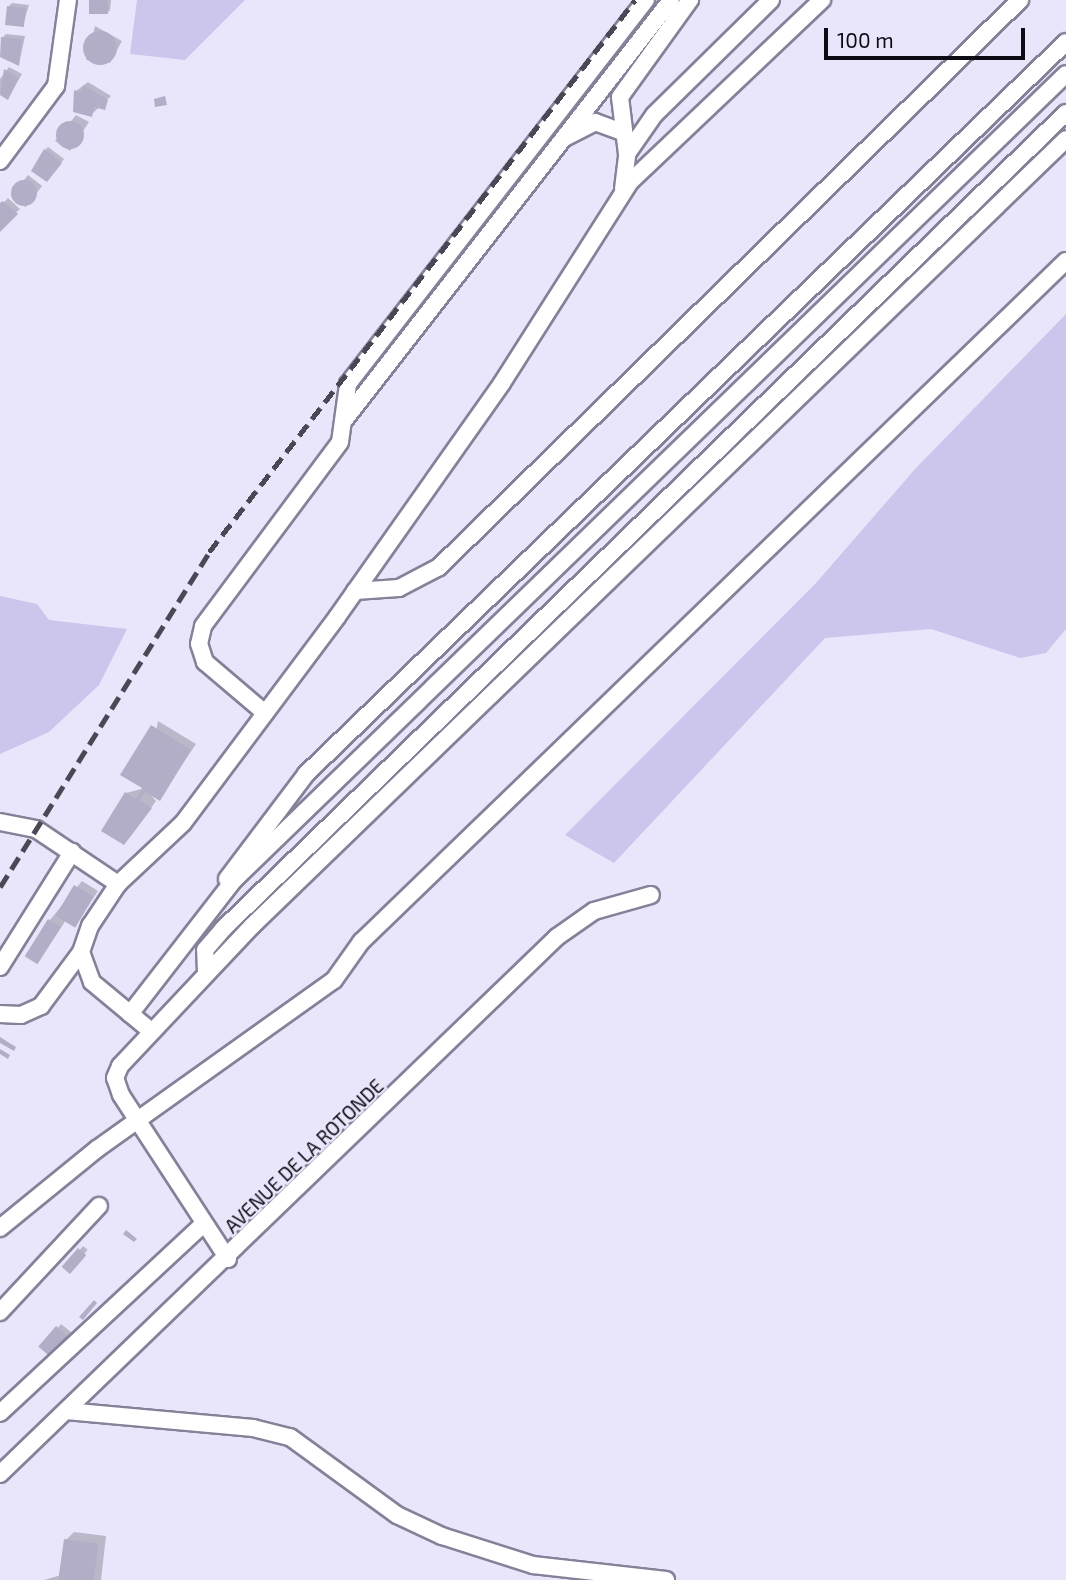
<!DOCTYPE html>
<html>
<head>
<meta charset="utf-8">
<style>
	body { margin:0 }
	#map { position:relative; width:1066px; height:1580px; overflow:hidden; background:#e9e6fb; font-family:"Exo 2",sans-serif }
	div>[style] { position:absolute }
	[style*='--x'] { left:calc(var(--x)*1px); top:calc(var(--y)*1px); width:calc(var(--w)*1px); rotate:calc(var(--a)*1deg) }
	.green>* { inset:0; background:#ccc5ec }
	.shadow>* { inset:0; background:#0003; transform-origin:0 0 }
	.building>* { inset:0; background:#b2aec7; transform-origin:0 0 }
	.round { border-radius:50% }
	.roads { filter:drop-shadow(2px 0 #868199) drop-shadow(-2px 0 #868199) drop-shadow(0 2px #868199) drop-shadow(0 -2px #868199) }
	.minor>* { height:16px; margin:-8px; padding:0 8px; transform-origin:8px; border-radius:8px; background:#fff }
	.rail>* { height:4.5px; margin-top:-2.25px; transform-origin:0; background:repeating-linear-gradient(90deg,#4b4855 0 14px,transparent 0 21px) }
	span { translate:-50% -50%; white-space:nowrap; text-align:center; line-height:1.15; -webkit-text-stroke:5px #e9e6fb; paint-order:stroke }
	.street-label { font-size:19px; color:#0d0b14 }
	.scale { position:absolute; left:824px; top:28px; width:201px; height:32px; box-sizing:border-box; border:4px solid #0d0b14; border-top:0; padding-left:9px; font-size:21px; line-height:24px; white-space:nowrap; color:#0d0b14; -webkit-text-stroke:5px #e9e6fb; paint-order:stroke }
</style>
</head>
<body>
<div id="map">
	<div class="green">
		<div style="clip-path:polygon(137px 0,245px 0,185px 60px,130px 54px)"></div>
		<div style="clip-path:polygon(1066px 314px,1066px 629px,1046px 653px,1020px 658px,931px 629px,825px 638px,614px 863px,565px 835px,816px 583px,916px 468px)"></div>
		<div style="clip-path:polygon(0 596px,37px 604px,49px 620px,127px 629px,99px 685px,49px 732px,0 754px)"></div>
	</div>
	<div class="shadow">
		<div style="clip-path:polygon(91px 0,111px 0,110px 10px,106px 14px)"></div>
		<div style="clip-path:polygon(12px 3px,29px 5px,23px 25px,8px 7px)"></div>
		<div style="clip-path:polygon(95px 26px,122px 41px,110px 63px,86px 60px)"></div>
		<div style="clip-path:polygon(6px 34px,25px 36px,19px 64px,2px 38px)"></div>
		<div style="clip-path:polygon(9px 67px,22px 74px,8px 98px,0 93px,0 79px)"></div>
		<div style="clip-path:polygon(88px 82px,111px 96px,91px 115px,76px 91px)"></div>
		<div style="clip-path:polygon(76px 115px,89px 122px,70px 151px,55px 141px)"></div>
		<div style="clip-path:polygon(48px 147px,64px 159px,50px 177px,45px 150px)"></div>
		<div style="left:28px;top:175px;width:18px;height:27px;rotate:38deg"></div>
		<div style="clip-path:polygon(8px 198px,20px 209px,0 228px,0 207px)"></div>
		<div style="clip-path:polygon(158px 721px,196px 744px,159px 799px,147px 791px,156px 801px,130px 837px,126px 793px,145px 788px)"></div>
		<div style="clip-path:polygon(82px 881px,98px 891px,75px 925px,66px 920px,38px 963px,50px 920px)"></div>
		<div style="left:83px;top:1246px;width:6px;height:29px;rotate:39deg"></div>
		<div style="left:61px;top:1324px;width:14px;height:30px;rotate:39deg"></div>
		<div style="clip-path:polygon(74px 1532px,106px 1536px,101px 1580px,44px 1580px,61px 1575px,66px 1540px)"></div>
	</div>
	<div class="building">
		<div style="left:89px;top:0;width:19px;height:14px"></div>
		<div style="left:7px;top:6px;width:19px;height:19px;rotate:6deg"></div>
		<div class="round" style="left:83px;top:31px;width:34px;height:34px"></div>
		<div style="clip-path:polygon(1px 37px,22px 39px,19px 66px,0 57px)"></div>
		<div style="clip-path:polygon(4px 69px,19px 78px,8px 100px,0 95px)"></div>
		<div style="clip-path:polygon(83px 85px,108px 100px,105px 110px,94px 107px,92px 117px,73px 112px,74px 90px,81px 92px)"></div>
		<div style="clip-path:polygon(165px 96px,167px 105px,155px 107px,154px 99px)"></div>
		<div class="round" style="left:56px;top:121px;width:28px;height:28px"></div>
		<div style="clip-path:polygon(44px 149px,62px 163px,47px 182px,31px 171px)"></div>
		<div class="round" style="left:11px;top:180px;width:26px;height:26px"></div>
		<div style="clip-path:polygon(3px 201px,18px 214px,0 232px,0 203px)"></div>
		<div style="clip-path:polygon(151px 725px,191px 750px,160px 801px,145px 792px,140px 801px,152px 808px,124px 845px,101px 831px,125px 792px,136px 799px,142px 788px,120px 775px)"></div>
		<div style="left:74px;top:885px;width:23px;height:36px;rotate:31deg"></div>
		<div style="left:48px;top:919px;width:15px;height:44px;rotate:32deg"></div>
		<div style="clip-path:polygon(0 1037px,16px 1047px,14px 1051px,0 1043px)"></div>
		<div style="clip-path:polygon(0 1049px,10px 1055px,8px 1059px,0 1054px)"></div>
		<div style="clip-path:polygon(126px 1230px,137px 1239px,134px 1242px,123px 1234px)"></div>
		<div style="left:78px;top:1248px;width:11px;height:25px;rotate:41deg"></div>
		<div style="clip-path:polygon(94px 1300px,97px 1303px,83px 1320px,79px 1317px)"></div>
		<div style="left:56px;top:1326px;width:18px;height:27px;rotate:41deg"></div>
		<div style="left:64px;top:1539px;width:35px;height:41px;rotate:8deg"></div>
	</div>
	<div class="roads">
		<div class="minor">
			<div style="--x:566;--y:137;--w:33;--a:-27"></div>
			<div style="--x:595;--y:122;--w:29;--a:20"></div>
			<div style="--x:627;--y:154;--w:47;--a:-55.3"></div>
			<div style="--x:654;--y:115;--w:164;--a:-44.5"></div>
			<div style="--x:0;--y:161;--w:94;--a:-53.3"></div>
			<div style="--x:56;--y:86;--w:87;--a:-82.1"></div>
			<div style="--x:623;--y:189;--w:35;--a:-83"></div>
			<div style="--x:627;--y:154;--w:57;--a:-97"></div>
			<div style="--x:620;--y:97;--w:120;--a:-54.2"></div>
			<div style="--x:346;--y:418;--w:529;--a:-52.13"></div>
			<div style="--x:355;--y:591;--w:44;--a:-3.9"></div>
			<div style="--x:399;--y:588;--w:45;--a:-27.7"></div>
			<div style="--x:439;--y:567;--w:812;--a:-44.3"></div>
			<div style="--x:265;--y:713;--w:79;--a:-139.6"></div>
			<div style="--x:205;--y:662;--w:19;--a:-108"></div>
			<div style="--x:199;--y:644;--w:18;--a:-77"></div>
			<div style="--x:203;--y:626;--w:229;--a:-53.3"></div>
			<div style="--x:340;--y:442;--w:59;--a:-82.1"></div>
			<div style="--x:348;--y:384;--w:486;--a:-52.2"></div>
			<div style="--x:0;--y:822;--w:37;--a:11"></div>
			<div style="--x:36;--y:829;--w:99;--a:33.9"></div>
			<div style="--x:227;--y:879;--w:131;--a:-53"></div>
			<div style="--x:306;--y:774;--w:1055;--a:-43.92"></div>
			<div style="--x:0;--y:967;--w:136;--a:-57.9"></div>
			<div style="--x:206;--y:973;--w:23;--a:-92"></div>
			<div style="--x:205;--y:950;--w:28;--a:-49"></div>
			<div style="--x:223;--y:929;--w:1173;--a:-44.07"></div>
			<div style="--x:0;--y:1014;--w:21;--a:3"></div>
			<div style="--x:21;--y:1015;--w:22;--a:-24"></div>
			<div style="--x:41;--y:1006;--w:67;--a:-53.5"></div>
			<div style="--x:130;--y:1014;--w:170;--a:-52.2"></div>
			<div style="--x:234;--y:880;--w:1158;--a:-44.09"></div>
			<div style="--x:151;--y:1031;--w:77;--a:-140.3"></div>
			<div style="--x:92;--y:982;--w:32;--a:-110"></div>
			<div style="--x:81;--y:952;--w:28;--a:-71"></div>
			<div style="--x:90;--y:926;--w:50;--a:-56.3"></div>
			<div style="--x:118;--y:884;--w:89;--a:-43.2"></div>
			<div style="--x:183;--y:823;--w:257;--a:-53.2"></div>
			<div style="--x:337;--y:617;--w:286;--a:-54.8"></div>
			<div style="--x:502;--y:383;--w:238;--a:-57.5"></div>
			<div style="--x:630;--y:182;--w:265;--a:-43.5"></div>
			<div style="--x:0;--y:1228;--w:125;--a:-39.2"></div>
			<div style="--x:97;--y:1149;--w:291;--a:-35.5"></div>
			<div style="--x:334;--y:980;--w:47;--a:-54.6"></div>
			<div style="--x:361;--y:942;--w:980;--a:-44.01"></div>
			<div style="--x:228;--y:1259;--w:196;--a:-123.1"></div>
			<div style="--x:121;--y:1095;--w:18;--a:-109"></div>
			<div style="--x:115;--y:1078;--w:13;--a:-67"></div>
			<div style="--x:120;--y:1066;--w:192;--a:-46.7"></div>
			<div style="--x:252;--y:926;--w:1132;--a:-44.03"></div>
			<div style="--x:0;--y:1312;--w:145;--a:-47"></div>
			<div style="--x:66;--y:1411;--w:188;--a:5.2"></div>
			<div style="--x:253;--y:1428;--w:38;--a:14"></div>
			<div style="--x:290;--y:1437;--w:132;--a:36.1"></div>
			<div style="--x:397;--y:1515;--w:50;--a:25"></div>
			<div style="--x:442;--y:1536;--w:96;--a:17.7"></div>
			<div style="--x:533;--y:1565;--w:134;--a:6.4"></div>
			<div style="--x:0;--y:1413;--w:276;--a:-42.9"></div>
			<div style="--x:0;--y:1474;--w:774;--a:-43.95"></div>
			<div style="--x:557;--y:937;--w:45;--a:-35.1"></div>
			<div style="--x:594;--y:911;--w:59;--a:-15.7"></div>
		</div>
	</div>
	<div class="rail">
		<div style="--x:0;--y:887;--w:395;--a:-58"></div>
		<div style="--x:209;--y:552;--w:697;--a:-52.34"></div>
	</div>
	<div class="street-label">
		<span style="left:304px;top:1156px;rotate:-44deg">AVENUE DE LA ROTONDE</span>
	</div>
	<div class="scale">100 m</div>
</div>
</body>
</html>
